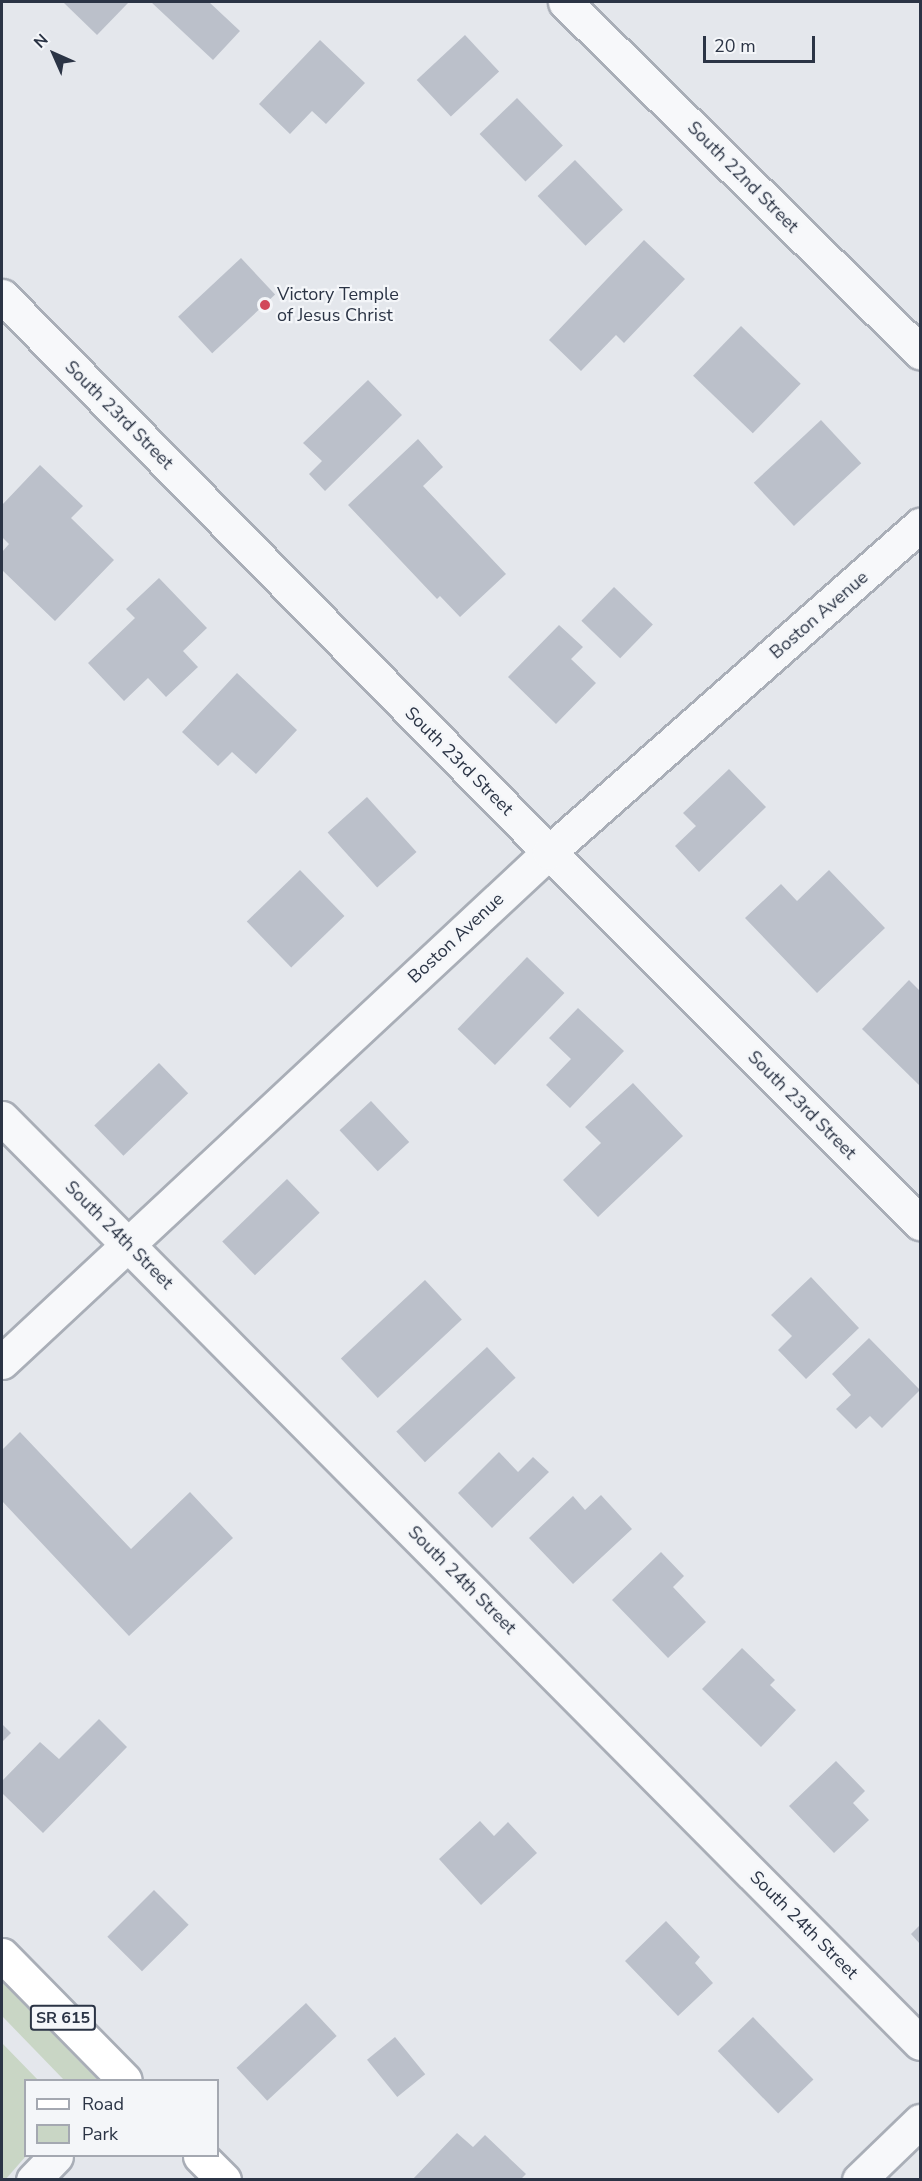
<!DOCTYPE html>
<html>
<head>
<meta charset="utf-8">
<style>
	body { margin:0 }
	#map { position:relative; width:922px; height:2181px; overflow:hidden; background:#e4e7ec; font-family:"Nunito Sans",sans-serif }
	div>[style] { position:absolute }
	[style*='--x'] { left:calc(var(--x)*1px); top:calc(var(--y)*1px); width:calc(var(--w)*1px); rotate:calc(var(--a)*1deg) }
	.green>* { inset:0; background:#c9d6c5 }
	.building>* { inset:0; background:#bbc0ca; transform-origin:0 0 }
	.roads { filter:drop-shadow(2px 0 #a9aeb7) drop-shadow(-2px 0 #a9aeb7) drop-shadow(0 2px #a9aeb7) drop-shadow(0 -2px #a9aeb7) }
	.minor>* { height:33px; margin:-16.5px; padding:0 16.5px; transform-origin:16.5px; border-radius:16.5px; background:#f7f8fa }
	.tertiary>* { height:33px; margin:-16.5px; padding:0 16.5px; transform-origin:16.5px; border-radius:16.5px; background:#f7f8fa }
	.primary>* { height:33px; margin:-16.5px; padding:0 16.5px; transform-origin:16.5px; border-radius:16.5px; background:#fff }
	.dots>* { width:16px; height:16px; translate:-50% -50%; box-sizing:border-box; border:3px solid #f4f6f9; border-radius:50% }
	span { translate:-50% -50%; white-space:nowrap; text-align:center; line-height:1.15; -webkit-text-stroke:4.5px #f4f6f9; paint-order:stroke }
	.shield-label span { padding:2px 4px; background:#f4f6f9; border:2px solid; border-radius:4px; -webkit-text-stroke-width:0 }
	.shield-label { font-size:16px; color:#2b3445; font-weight:700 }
	.street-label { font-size:18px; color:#2b3445 }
	.poi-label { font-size:18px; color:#2b3445 }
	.left { translate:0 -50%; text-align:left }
	.frame { position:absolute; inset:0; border:3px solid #2b3445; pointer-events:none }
	.legend { position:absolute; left:24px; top:2079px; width:195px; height:78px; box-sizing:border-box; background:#f4f6f9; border:2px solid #a4a8b1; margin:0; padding:8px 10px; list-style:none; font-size:18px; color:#2b3445 }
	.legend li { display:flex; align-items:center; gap:12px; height:30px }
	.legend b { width:30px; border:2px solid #a4a8b1 }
	.north { position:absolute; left:24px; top:24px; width:60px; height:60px; -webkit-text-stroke:4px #f4f6f9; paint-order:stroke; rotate:315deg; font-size:16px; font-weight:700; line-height:24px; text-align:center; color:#2b3445 }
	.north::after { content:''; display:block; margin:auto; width:21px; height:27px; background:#2b3445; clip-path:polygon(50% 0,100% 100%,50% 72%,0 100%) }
	.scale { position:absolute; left:703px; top:36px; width:112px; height:27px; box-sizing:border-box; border:3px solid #2b3445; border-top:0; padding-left:8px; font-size:18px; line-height:21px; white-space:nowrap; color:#2b3445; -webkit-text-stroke:4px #f4f6f9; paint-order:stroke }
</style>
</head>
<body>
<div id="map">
	<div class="green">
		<div style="clip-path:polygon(2px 1982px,98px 2080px,64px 2080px,2px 2016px)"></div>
		<div style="clip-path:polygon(2px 2043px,38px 2080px,26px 2080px,26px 2156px,5px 2180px,2px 2179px)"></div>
	</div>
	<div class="building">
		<div style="clip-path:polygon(63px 2px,129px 2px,97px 35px)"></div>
		<div style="clip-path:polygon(151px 2px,209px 2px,240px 31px,213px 60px)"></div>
		<div style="left:465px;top:35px;width:50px;height:66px;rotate:47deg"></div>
		<div style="clip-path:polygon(320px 40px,365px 83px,326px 124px,312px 111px,290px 134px,259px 104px)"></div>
		<div style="left:517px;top:98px;width:66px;height:52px;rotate:46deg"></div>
		<div style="left:575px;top:160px;width:69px;height:52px;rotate:46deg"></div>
		<div style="clip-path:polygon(644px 240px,685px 279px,624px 343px,616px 335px,581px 371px,549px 340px)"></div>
		<div style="left:241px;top:258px;width:50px;height:86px;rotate:47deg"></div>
		<div style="left:741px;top:326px;width:83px;height:69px;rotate:44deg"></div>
		<div style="clip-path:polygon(368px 380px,402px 415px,325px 491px,309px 474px,322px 461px,303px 443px)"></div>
		<div style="left:821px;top:420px;width:59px;height:92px;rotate:47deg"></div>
		<div style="clip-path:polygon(418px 439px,443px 467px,423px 486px,506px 574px,460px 617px,440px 596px,437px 599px,348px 505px)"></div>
		<div style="clip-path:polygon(40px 465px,83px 506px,71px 518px,114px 560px,55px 621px,2px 570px,2px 552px,9px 544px,2px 537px,2px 505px)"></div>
		<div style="clip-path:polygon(159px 578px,207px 628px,183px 651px,198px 667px,166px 697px,148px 678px,124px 701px,88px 663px,135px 618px,126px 609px)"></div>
		<div style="left:614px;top:587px;width:54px;height:47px;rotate:44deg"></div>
		<div style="clip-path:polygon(559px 625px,583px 647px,571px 659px,596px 683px,556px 724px,508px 677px)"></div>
		<div style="clip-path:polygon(237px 673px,297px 730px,256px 774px,232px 752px,218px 766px,182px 732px)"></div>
		<div style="clip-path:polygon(729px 769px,766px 807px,699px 872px,675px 846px,696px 826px,683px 813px)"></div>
		<div style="left:367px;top:797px;width:74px;height:53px;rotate:48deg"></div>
		<div style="left:300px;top:870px;width:64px;height:74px;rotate:46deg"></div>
		<div style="clip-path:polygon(829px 870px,885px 928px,817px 993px,745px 918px,781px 884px,797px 901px)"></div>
		<div style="left:527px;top:957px;width:52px;height:100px;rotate:44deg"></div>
		<div style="clip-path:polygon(909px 980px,920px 991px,920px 1086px,862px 1029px)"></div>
		<div style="clip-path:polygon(578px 1008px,624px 1051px,570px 1108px,546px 1085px,571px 1059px,549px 1038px)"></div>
		<div style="left:159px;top:1063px;width:42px;height:90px;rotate:46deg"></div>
		<div style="clip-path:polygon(633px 1083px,683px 1136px,598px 1217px,563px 1180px,601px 1143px,585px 1127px)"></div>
		<div style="left:371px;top:1101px;width:56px;height:43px;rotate:47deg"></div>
		<div style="left:287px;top:1179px;width:47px;height:90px;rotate:46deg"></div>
		<div style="clip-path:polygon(811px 1277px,859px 1328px,806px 1379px,778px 1350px,792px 1336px,771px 1315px)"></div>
		<div style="left:425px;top:1280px;width:54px;height:115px;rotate:47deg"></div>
		<div style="clip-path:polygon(869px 1338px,920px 1390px,882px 1428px,870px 1416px,856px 1429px,836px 1409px,851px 1395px,832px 1374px)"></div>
		<div style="left:487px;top:1347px;width:42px;height:124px;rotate:47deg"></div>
		<div style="clip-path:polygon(20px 1432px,131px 1549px,190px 1492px,233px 1538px,129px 1636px,2px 1501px,2px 1450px)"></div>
		<div style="clip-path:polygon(499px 1452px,518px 1472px,533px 1457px,549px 1472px,492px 1528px,458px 1493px)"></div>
		<div style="clip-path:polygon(601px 1495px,632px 1529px,573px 1584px,529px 1538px,573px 1496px,585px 1510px)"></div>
		<div style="clip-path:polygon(661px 1552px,684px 1576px,673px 1587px,706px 1622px,668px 1658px,612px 1600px)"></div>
		<div style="clip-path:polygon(742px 1648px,775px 1680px,770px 1685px,796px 1710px,761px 1747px,702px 1689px)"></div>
		<div style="clip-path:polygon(99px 1719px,127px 1747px,43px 1833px,2px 1793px,2px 1781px,40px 1742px,59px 1759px)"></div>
		<div style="clip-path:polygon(2px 1724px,11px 1733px,2px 1742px)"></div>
		<div style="clip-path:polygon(836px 1761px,865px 1791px,853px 1803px,869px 1820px,834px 1853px,789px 1806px)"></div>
		<div style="clip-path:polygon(480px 1821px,494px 1836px,508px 1822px,537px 1853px,481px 1905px,439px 1859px)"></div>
		<div style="left:154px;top:1890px;width:49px;height:66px;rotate:45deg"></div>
		<div style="clip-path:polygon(666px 1921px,700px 1957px,695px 1963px,713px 1983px,678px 2016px,625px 1961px)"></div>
		<div style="clip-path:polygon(920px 1925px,920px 1944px,911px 1934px)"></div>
		<div style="left:306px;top:2003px;width:45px;height:95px;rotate:47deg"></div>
		<div style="left:753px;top:2017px;width:87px;height:49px;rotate:46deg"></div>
		<div style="left:395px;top:2037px;width:48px;height:36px;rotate:51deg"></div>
		<div style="clip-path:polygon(457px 2133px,473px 2147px,485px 2135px,526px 2174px,520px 2180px,412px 2180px)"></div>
	</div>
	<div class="roads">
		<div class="minor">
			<div style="--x:565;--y:2;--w:499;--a:44.6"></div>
			<div style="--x:2;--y:296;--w:780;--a:45.47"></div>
			<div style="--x:549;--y:852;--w:525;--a:45"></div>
			<div style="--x:2;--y:1118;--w:1303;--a:45.22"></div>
			<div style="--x:2;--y:1362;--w:748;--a:-43"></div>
			<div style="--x:549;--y:852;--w:495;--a:-41.4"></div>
			<div style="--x:33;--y:2180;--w:33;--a:-46"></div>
		</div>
		<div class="tertiary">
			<div style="--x:859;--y:2180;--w:85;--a:-44"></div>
		</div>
		<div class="primary">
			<div style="--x:2;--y:1955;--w:175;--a:45.5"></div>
			<div style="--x:200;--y:2156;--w:34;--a:45"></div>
		</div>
	</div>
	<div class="dots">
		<div style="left:265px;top:305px;background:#d1495b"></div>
	</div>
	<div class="shield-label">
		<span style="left:63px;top:2018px">SR 615</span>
	</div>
	<div class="street-label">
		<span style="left:743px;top:177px;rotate:45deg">South 22nd Street</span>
		<span style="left:119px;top:415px;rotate:45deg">South 23rd Street</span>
		<span style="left:819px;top:615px;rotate:-41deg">Boston Avenue</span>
		<span style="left:459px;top:761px;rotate:45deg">South 23rd Street</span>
		<span style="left:456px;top:938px;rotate:-43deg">Boston Avenue</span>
		<span style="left:802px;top:1105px;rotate:45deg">South 23rd Street</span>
		<span style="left:119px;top:1235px;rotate:45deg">South 24th Street</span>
		<span style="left:462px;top:1580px;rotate:45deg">South 24th Street</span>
		<span style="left:804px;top:1925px;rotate:45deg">South 24th Street</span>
	</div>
	<div class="poi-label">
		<span class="left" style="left:277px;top:305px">Victory Temple<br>of Jesus Christ</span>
	</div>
	<div class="frame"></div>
	<ul class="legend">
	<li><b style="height:8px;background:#fff"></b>Road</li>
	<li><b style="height:16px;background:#c9d6c5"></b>Park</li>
	</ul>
	<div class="north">N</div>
	<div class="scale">20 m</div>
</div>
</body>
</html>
